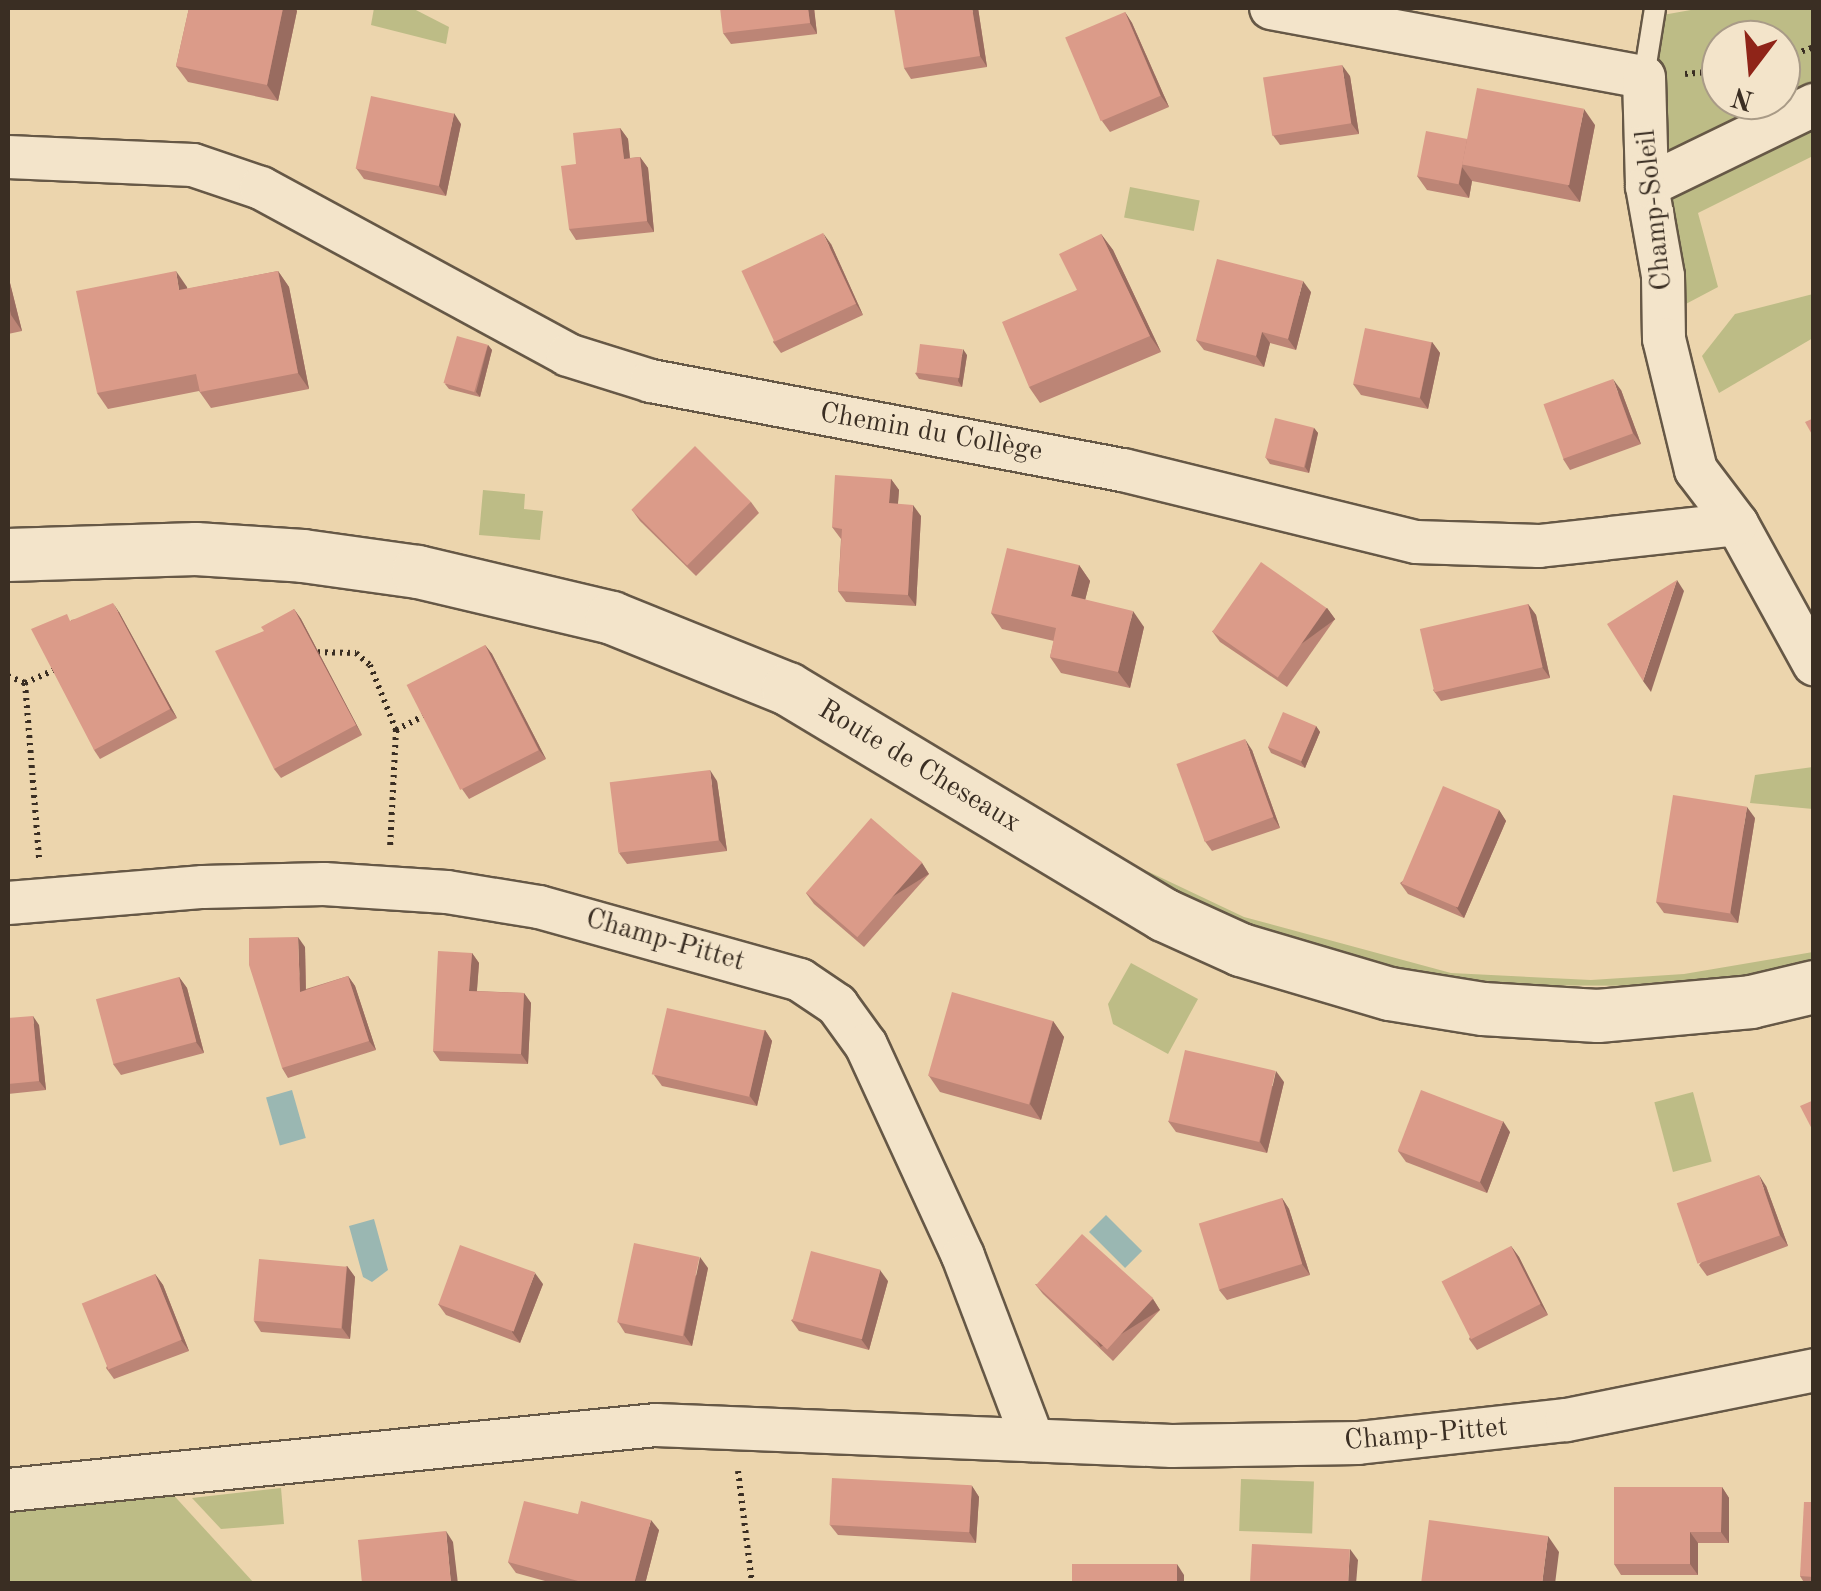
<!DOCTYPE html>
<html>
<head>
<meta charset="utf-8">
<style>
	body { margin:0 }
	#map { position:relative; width:1821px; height:1591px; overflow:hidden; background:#ecd5ad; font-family:"Old Standard TT",serif }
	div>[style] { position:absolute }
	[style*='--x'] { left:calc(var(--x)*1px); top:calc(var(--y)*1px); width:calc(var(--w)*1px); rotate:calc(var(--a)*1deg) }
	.green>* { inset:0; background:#bdbc86; transform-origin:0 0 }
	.water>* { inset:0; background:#9ab7b2; transform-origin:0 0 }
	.path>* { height:6px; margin-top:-3px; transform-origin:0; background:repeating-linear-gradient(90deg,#3a2e23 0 2.5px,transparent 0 7.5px) }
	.roads { filter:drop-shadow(2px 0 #665846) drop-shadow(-2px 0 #665846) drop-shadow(0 2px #665846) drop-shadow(0 -2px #665846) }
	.service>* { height:20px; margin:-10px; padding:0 10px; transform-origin:10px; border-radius:10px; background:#f3e4ca }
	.minor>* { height:42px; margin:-21px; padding:0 21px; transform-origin:21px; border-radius:21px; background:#f3e4ca }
	.tertiary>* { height:52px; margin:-26px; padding:0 26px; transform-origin:26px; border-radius:26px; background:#f3e4ca }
	.wall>* { inset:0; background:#bc8576 }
	.shaded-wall>* { inset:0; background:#996c60; transform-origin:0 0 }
	.building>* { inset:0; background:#db9b89; transform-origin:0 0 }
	span { translate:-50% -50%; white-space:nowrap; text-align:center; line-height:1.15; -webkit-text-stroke:10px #f3e4ca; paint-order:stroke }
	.street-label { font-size:28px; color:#3a2e23 }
	.frame { position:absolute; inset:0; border:10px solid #3a2e23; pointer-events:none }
	.north { position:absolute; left:1701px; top:20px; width:100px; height:100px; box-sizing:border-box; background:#f3e4ca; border:2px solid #a99b87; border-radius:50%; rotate:196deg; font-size:28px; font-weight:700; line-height:40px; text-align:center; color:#3a2e23 }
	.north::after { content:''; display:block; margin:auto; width:35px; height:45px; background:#8f2418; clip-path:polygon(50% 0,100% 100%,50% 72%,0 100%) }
</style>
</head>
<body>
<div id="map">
	<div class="green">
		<div style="clip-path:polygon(374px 8px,412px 8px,449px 27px,446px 44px,371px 25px)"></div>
		<div style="clip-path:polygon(evenodd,1702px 8px,1813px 8px,1813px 156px,1698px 213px,1718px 287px,1665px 315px,1647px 186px,1657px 16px,1702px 8px,1721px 40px,1781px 40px,1781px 100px,1721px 100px,1721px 40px)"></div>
		<div style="left:1130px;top:187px;width:71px;height:31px;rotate:11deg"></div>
		<div style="clip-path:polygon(1813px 294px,1813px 338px,1719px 393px,1702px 356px,1735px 314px)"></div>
		<div style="clip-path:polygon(483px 490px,525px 494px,524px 509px,543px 511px,540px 540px,479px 535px)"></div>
		<div style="clip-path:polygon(1813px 767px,1813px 809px,1750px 803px,1755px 775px)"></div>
		<div style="clip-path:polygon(1071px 835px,1244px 917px,1451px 973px,1591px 980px,1684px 974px,1813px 952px,1813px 963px,1685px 986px,1450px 985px,1239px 925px)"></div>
		<div style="clip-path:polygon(1131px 963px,1198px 999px,1168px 1054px,1113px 1024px,1108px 1004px)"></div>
		<div style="left:1693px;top:1092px;width:72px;height:40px;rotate:75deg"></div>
		<div style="clip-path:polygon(157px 1477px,254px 1583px,8px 1583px,8px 1490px)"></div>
		<div style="left:1241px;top:1479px;width:73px;height:52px;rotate:2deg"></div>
		<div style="clip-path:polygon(281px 1488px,284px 1524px,221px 1529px,192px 1498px)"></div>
	</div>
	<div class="water">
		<div style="left:292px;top:1090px;width:50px;height:27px;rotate:74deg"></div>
		<div style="left:1106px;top:1215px;width:51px;height:24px;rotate:45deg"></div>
		<div style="clip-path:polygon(374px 1219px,388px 1270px,372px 1282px,363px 1277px,349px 1226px)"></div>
	</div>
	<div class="path">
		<div style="--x:1781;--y:59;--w:35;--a:-20"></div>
		<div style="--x:1685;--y:74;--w:36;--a:-5"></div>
		<div style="--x:310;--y:652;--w:46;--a:1.2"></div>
		<div style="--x:356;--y:653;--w:18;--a:41"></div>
		<div style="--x:370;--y:665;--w:70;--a:68.2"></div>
		<div style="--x:396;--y:730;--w:117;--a:92.9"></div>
		<div style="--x:8;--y:676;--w:18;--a:22"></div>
		<div style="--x:25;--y:683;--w:35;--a:-24"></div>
		<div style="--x:25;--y:683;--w:176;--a:85.4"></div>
		<div style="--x:396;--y:730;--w:39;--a:-27"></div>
		<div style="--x:738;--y:1471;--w:114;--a:82.9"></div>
	</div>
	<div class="roads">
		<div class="service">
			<div style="--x:1644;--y:77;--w:70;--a:-80.9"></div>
		</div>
		<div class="minor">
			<div style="--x:1271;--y:8;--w:379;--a:10.5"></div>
			<div style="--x:1644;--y:77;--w:109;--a:88.4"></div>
			<div style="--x:1647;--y:186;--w:91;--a:79.9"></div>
			<div style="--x:1663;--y:276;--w:63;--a:89.1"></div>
			<div style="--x:1664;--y:339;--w:135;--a:76.3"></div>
			<div style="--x:1696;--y:470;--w:68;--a:52.8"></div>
			<div style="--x:1737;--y:524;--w:160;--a:61.2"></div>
			<div style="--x:8;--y:157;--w:185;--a:2.5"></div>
			<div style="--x:193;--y:165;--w:72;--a:18.7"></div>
			<div style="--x:261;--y:188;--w:349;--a:28.5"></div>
			<div style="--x:568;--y:355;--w:87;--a:17.4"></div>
			<div style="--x:651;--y:381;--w:480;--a:10.7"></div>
			<div style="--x:1123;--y:470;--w:302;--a:13.8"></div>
			<div style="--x:1416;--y:542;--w:123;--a:1.9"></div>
			<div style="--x:1539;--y:546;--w:199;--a:-6.3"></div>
			<div style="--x:1647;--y:186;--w:186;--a:-25.9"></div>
			<div style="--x:8;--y:903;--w:196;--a:-4.7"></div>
			<div style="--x:203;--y:887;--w:121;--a:-1.4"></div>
			<div style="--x:324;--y:884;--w:123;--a:3.7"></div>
			<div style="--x:447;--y:892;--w:93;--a:9.3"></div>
			<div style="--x:539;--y:907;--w:271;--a:15.6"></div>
			<div style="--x:800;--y:980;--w:45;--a:34"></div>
			<div style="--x:837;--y:1005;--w:49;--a:54.1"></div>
			<div style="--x:866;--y:1045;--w:232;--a:65.3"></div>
			<div style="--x:963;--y:1256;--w:197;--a:69.2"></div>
			<div style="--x:8;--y:1490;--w:651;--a:-5.73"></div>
			<div style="--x:656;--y:1425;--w:516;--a:2.33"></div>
			<div style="--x:1172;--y:1446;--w:186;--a:-0.9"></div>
			<div style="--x:1358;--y:1443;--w:210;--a:-6.3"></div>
			<div style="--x:1567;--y:1420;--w:252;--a:-11.4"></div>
		</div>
		<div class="tertiary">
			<div style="--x:8;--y:555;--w:188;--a:-1.8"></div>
			<div style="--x:196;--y:549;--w:107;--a:3.7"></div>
			<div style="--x:303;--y:556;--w:116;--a:7.9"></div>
			<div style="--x:418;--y:572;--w:199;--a:13.3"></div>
			<div style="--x:612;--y:618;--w:190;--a:22"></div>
			<div style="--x:788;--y:689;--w:439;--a:31"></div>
			<div style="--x:1164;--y:915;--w:85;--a:24.4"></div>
			<div style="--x:1241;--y:950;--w:155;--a:16.5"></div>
			<div style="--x:1390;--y:994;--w:94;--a:9.2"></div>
			<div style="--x:1483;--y:1009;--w:115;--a:3.5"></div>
			<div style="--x:1598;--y:1016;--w:154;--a:-5.2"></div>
			<div style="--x:1751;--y:1002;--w:65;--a:-13.4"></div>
		</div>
	</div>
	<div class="wall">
		<div style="clip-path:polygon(189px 8px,295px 8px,297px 11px,278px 101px,188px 82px,176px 66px)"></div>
		<div style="clip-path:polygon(814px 8px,817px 34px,731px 44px,723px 33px)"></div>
		<div style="clip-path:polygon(978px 8px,987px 67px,911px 79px,904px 68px)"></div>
		<div style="clip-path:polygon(1125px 12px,1132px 23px,1169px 107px,1110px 132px,1102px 121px)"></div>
		<div style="clip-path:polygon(1350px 76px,1359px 134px,1280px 145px,1272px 134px)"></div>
		<div style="clip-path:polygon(461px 124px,446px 196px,364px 179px,356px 168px)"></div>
		<div style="clip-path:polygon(1595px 125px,1580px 202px,1472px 181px,1469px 198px,1427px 190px,1417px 176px,1467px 139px)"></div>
		<div style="clip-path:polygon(620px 128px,628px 139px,630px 158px,640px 157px,648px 168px,654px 232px,576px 240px,569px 229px,576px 164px)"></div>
		<div style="clip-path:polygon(1101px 234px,1113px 250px,1161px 352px,1040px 403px,1029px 387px,1077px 290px)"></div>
		<div style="clip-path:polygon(831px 244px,863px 315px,781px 353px,773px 342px)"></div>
		<div style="clip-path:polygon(278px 271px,289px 287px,309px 389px,211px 408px,199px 391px,108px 409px,97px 393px,187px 289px)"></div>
		<div style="clip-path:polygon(8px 275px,22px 331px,8px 334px)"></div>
		<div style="clip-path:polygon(1311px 292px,1296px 350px,1270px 343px,1264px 367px,1204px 350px,1196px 340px)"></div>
		<div style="clip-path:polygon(1432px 342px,1440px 353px,1428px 409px,1361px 395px,1353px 384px)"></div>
		<div style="clip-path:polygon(488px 345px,492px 350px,480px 397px,449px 389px,445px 384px)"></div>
		<div style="clip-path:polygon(967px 355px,962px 387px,919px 379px,915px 373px)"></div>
		<div style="clip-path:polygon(1621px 390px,1641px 444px,1570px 470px,1563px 459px)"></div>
		<div style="clip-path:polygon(1314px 428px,1318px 433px,1309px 473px,1270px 464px,1266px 458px)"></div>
		<div style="clip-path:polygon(891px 479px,899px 490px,898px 504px,921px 516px,916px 606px,846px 602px,838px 591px,841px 539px,832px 527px)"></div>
		<div style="clip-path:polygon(751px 502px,759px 513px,696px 576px,640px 521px,632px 510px)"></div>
		<div style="clip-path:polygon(1079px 565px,1090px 581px,1085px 600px,1144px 627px,1130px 688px,1061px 673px,1050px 657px,1054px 641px,1002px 629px,991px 613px)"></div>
		<div style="clip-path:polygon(1528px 604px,1536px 615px,1550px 678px,1441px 701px,1433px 690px)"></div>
		<div style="clip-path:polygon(1327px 608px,1335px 619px,1287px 687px,1220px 642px,1212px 631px)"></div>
		<div style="clip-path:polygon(294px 609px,301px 619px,362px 735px,281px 778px,274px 769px,264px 631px)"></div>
		<div style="clip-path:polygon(119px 612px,177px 718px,100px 759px,94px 750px,71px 620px)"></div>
		<div style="clip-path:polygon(485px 645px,492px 654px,546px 759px,469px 799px,462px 789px)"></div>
		<div style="clip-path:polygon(1316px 726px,1320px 732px,1305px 768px,1271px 753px,1268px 747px)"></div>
		<div style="clip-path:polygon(1252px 750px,1280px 828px,1212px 851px,1204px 840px)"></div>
		<div style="clip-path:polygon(717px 781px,727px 851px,627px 864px,619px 853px)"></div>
		<div style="clip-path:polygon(1499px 810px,1506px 821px,1464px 918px,1408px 894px,1400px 883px)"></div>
		<div style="clip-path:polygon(1755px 818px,1738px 923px,1664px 913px,1656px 902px)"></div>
		<div style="clip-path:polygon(922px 863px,929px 874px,864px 947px,814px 904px,806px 893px)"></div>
		<div style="clip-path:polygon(305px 947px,306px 989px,348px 976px,355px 986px,376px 1050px,288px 1078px,282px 1068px)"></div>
		<div style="clip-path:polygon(472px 953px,479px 963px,477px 991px,524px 993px,531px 1003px,528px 1064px,440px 1061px,433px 1051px)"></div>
		<div style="clip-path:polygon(179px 977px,187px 988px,204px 1053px,121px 1075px,113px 1064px)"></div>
		<div style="clip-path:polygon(8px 1018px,39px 1025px,46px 1090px,8px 1094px)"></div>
		<div style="clip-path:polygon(1053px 1021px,1064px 1037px,1041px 1120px,940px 1092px,929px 1076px)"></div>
		<div style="clip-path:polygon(765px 1030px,772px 1041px,757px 1106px,662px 1086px,654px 1075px)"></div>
		<div style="clip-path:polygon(1284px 1082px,1267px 1153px,1176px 1132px,1168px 1121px)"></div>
		<div style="clip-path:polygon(1510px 1132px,1487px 1193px,1406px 1162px,1398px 1151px)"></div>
		<div style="clip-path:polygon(1766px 1186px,1788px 1246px,1707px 1276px,1699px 1265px)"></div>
		<div style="clip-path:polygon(1282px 1198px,1289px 1209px,1310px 1275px,1227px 1300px,1219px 1290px)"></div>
		<div style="clip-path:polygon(1511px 1246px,1519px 1257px,1548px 1315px,1477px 1350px,1469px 1339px)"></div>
		<div style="clip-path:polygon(347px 1266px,355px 1277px,350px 1339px,261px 1332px,254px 1321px)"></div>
		<div style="clip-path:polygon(708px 1268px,692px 1346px,625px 1333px,618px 1322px)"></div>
		<div style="clip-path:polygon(155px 1274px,163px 1285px,189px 1351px,114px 1379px,106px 1368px)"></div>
		<div style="clip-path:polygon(888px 1281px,869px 1350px,799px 1331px,791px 1320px)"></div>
		<div style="clip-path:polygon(543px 1284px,520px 1343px,446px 1315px,438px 1304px)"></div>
		<div style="clip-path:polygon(1035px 1284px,1153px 1299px,1160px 1310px,1113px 1361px,1043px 1294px)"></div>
		<div style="clip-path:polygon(972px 1486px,979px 1497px,976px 1543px,838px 1535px,830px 1525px)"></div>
		<div style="clip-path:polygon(1722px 1487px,1729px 1498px,1729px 1543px,1698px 1543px,1698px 1575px,1621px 1575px,1614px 1564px)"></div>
		<div style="clip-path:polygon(1814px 1502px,1814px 1584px,1805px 1584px,1800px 1576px)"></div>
		<div style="clip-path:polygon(578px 1514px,659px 1530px,645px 1584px,556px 1584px,516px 1573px,508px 1562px)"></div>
	</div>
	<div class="shaded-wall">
		<div style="clip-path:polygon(283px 8px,295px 8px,297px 11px,278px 101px,267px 85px)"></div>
		<div style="clip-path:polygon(808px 8px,814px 8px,817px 34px,810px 23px)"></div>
		<div style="clip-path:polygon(972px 8px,978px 8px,987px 67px,980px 56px)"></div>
		<div style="clip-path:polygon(1125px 12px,1132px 23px,1169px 107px,1161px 96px)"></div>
		<div style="clip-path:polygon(1342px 65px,1350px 76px,1359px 134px,1351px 123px)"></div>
		<div style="clip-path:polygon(1584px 109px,1595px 125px,1580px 202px,1568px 186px)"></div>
		<div style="clip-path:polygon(454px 113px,461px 124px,446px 196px,439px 186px)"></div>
		<div style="clip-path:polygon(620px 128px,628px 139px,631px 170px,624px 159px)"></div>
		<div style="clip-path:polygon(640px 157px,648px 168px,654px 232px,647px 221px)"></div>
		<div style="clip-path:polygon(1462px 167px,1472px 181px,1469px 198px,1459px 184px)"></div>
		<div style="clip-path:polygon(823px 233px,831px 244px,863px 315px,856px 304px)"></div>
		<div style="clip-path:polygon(1101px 234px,1113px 250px,1161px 352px,1150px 336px)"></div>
		<div style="clip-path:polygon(176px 271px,187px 287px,190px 306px,179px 290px)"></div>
		<div style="clip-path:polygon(278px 271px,289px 287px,309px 389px,298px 373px)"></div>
		<div style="clip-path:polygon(8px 275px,22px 331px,11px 315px,8px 302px)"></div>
		<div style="clip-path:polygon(1303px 281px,1311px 292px,1296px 350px,1288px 339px)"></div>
		<div style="clip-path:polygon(1262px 332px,1270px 343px,1264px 367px,1256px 356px)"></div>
		<div style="clip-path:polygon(1432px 342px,1440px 353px,1428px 409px,1420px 398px)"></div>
		<div style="clip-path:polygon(488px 345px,492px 350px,480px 397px,476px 392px)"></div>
		<div style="clip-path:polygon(963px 349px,967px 355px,962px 387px,958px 381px)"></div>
		<div style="clip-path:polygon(1613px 379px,1621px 390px,1641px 444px,1633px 433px)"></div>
		<div style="clip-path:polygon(1314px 428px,1318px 433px,1309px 473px,1305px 467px)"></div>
		<div style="clip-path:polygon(891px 479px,899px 490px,897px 514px,889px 503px)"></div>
		<div style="clip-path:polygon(913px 505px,921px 516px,916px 606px,908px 595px)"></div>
		<div style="clip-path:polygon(1079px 565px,1090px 581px,1082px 612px,1071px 596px)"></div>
		<div style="clip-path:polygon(1677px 580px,1684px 591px,1651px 692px,1643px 681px)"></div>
		<div style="clip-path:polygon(113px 603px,119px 612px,177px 718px,170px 709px)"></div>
		<div style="clip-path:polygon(1528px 604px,1536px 615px,1550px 678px,1542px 667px)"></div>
		<div style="left:1327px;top:608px;width:14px;height:83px;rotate:54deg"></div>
		<div style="clip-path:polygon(294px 609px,301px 619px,362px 735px,356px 725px)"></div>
		<div style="clip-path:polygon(1133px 611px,1144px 627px,1130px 688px,1118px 672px)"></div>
		<div style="clip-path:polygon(485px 645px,492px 654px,546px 759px,539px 750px)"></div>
		<div style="clip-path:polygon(1316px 726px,1320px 732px,1305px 768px,1301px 762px)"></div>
		<div style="clip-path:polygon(1245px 739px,1252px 750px,1280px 828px,1273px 817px)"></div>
		<div style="clip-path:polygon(710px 770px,717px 781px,727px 851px,719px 840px)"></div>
		<div style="clip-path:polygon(1747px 807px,1755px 818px,1738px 923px,1730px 912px)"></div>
		<div style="clip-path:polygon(1499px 810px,1506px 821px,1464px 918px,1456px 907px)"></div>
		<div style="left:922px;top:863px;width:13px;height:98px;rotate:58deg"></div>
		<div style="clip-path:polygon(298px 937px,305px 947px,306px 1001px,300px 992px)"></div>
		<div style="clip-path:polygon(472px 953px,479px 963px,476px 1001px,469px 991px)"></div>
		<div style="clip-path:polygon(348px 976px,355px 986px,376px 1050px,369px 1041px)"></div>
		<div style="clip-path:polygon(179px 977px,187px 988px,204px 1053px,196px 1042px)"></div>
		<div style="clip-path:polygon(524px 993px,531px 1003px,528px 1064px,521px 1054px)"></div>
		<div style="clip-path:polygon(33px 1016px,39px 1025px,46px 1090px,39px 1081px)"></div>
		<div style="clip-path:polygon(1053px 1021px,1064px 1037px,1041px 1120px,1030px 1104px)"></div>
		<div style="clip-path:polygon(765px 1030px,772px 1041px,757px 1106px,749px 1095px)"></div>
		<div style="clip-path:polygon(1276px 1071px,1284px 1082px,1267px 1153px,1260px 1142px)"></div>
		<div style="clip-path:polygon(1503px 1121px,1510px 1132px,1487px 1193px,1480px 1182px)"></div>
		<div style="clip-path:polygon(1759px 1175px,1766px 1186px,1788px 1246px,1780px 1235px)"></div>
		<div style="clip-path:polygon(1282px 1198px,1289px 1209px,1310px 1275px,1302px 1264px)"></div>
		<div style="clip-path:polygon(1511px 1246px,1519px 1257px,1548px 1315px,1540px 1304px)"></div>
		<div style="clip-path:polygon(700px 1257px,708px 1268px,692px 1346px,684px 1335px)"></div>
		<div style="clip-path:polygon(347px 1266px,355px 1277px,350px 1339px,342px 1328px)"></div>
		<div style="clip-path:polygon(880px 1270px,888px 1281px,869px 1350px,861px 1339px)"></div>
		<div style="clip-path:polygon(535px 1273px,543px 1284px,520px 1343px,512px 1332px)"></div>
		<div style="clip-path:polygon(155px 1274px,163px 1285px,189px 1351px,181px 1340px)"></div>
		<div style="left:1153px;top:1299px;width:13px;height:70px;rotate:58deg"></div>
		<div style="clip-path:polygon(972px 1486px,979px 1497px,976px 1543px,969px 1532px)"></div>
		<div style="clip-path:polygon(1722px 1487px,1729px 1498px,1729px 1543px,1721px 1532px)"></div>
		<div style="clip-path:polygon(651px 1520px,659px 1530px,645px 1584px,634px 1584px)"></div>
		<div style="clip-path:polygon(446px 1531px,453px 1542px,458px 1584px,451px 1584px)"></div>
		<div style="clip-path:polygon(1690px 1532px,1698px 1543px,1698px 1575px,1690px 1564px)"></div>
		<div style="clip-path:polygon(1548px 1536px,1559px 1552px,1555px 1584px,1542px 1584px)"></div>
		<div style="clip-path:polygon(1350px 1549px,1358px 1560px,1356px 1584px,1348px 1584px)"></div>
		<div style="clip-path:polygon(1177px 1564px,1184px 1575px,1184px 1584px,1177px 1584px)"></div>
	</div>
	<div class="building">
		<div style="clip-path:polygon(189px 8px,283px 8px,267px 85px,176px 66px)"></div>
		<div style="clip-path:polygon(720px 8px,808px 8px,810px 23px,723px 33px)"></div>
		<div style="clip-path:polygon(894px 8px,972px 8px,980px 56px,904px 68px)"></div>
		<div style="left:1125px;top:12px;width:91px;height:65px;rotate:67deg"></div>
		<div style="left:1342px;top:65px;width:59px;height:80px;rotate:81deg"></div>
		<div style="left:1477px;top:88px;width:109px;height:78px;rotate:11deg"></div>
		<div style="left:371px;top:96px;width:85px;height:74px;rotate:12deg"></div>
		<div style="clip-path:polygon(620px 128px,624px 159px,640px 157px,647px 221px,569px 229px,561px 166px,576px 164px,573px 133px)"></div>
		<div style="left:1426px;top:131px;width:42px;height:46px;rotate:11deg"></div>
		<div style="left:823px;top:233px;width:78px;height:90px;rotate:65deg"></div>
		<div style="clip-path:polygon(1101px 234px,1150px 336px,1029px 387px,1002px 322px,1077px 290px,1059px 254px)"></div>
		<div style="clip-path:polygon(1217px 259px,1303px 281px,1288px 339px,1262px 332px,1256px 356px,1196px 340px)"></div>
		<div style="clip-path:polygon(176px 271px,179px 290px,278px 271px,298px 373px,200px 392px,196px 374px,97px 393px,76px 291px)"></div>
		<div style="left:1365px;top:328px;width:68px;height:57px;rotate:12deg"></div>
		<div style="left:457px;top:336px;width:32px;height:49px;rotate:16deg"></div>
		<div style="left:920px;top:344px;width:43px;height:29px;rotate:7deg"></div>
		<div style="left:1613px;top:379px;width:58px;height:74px;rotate:70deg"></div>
		<div style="left:1275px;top:418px;width:40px;height:41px;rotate:14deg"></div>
		<div style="clip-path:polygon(1814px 418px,1814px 438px,1805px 422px)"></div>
		<div style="left:695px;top:446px;width:79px;height:90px;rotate:45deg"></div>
		<div style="clip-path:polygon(835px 475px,891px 479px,889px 503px,913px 505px,908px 595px,838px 591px,842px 529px,832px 527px)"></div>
		<div style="clip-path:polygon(1007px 548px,1079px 565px,1071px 596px,1133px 611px,1118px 672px,1050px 657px,1056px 628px,991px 613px)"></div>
		<div style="left:1261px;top:562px;width:80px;height:85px;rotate:35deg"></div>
		<div style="clip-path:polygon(1677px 580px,1643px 681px,1607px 624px)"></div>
		<div style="clip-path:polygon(113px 603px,170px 709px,94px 750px,31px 629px,67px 614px,70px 621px)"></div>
		<div style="left:1528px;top:604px;width:65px;height:111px;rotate:77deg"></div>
		<div style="clip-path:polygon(294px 609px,356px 725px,274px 769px,215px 651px,264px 631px,261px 627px)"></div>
		<div style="left:485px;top:645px;width:118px;height:88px;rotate:63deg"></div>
		<div style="left:1283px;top:712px;width:36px;height:38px;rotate:23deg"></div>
		<div style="left:1245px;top:739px;width:83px;height:73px;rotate:70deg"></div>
		<div style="left:710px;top:770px;width:71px;height:101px;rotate:83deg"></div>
		<div style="left:1443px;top:786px;width:61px;height:106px;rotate:23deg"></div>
		<div style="left:1673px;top:795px;width:75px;height:108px;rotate:9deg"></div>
		<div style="left:871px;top:818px;width:68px;height:99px;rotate:41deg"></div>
		<div style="clip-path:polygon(298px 937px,300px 992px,348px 976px,369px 1041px,282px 1068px,249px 965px,249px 938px)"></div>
		<div style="clip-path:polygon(438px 951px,472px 953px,469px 991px,524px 993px,521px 1054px,433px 1051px)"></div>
		<div style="left:179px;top:977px;width:67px;height:86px;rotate:75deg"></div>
		<div style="left:952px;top:992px;width:105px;height:87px;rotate:16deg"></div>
		<div style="left:667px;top:1008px;width:100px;height:68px;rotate:13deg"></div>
		<div style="clip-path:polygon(33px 1016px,39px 1081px,8px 1084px,8px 1018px)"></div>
		<div style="left:1185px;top:1050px;width:93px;height:73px;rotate:13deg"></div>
		<div style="left:1421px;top:1090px;width:88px;height:65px;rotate:21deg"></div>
		<div style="clip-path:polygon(1814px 1100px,1814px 1133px,1800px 1106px)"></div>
		<div style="left:1759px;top:1175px;width:64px;height:87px;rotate:71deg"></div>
		<div style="left:1282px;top:1198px;width:69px;height:87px;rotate:73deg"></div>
		<div style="left:1082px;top:1234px;width:96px;height:69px;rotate:42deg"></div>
		<div style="left:634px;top:1243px;width:67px;height:81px;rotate:12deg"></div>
		<div style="left:460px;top:1245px;width:80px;height:63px;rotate:20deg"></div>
		<div style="left:1511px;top:1246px;width:65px;height:78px;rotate:63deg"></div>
		<div style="left:811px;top:1251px;width:72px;height:72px;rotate:15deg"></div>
		<div style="left:259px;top:1259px;width:88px;height:62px;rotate:5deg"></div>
		<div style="left:155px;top:1274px;width:71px;height:79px;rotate:68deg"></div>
		<div style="left:832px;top:1478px;width:140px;height:47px;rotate:3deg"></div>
		<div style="clip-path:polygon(1614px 1487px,1722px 1487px,1721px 1532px,1690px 1532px,1690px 1564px,1614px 1564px)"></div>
		<div style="clip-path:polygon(524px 1501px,578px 1514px,581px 1501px,651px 1520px,634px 1584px,589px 1584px,508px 1562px)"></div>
		<div style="clip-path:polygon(1804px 1502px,1814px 1502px,1814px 1577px,1800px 1576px)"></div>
		<div style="clip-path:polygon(1429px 1520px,1548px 1536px,1542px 1584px,1421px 1584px)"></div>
		<div style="clip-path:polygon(446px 1531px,451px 1584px,362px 1584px,358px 1540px)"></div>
		<div style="left:1252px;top:1544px;width:98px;height:40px;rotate:3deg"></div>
		<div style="left:1072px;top:1564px;width:105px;height:20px"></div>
	</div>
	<div class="street-label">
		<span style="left:1655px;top:210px;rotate:-96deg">Champ-Soleil</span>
		<span style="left:931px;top:433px;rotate:10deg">Chemin du Collège</span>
		<span style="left:919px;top:767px;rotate:31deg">Route de Cheseaux</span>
		<span style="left:665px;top:941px;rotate:16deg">Champ-Pittet</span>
		<span style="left:1426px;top:1435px;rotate:-5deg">Champ-Pittet</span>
	</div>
	<div class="frame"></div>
	<div class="north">N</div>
</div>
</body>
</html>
